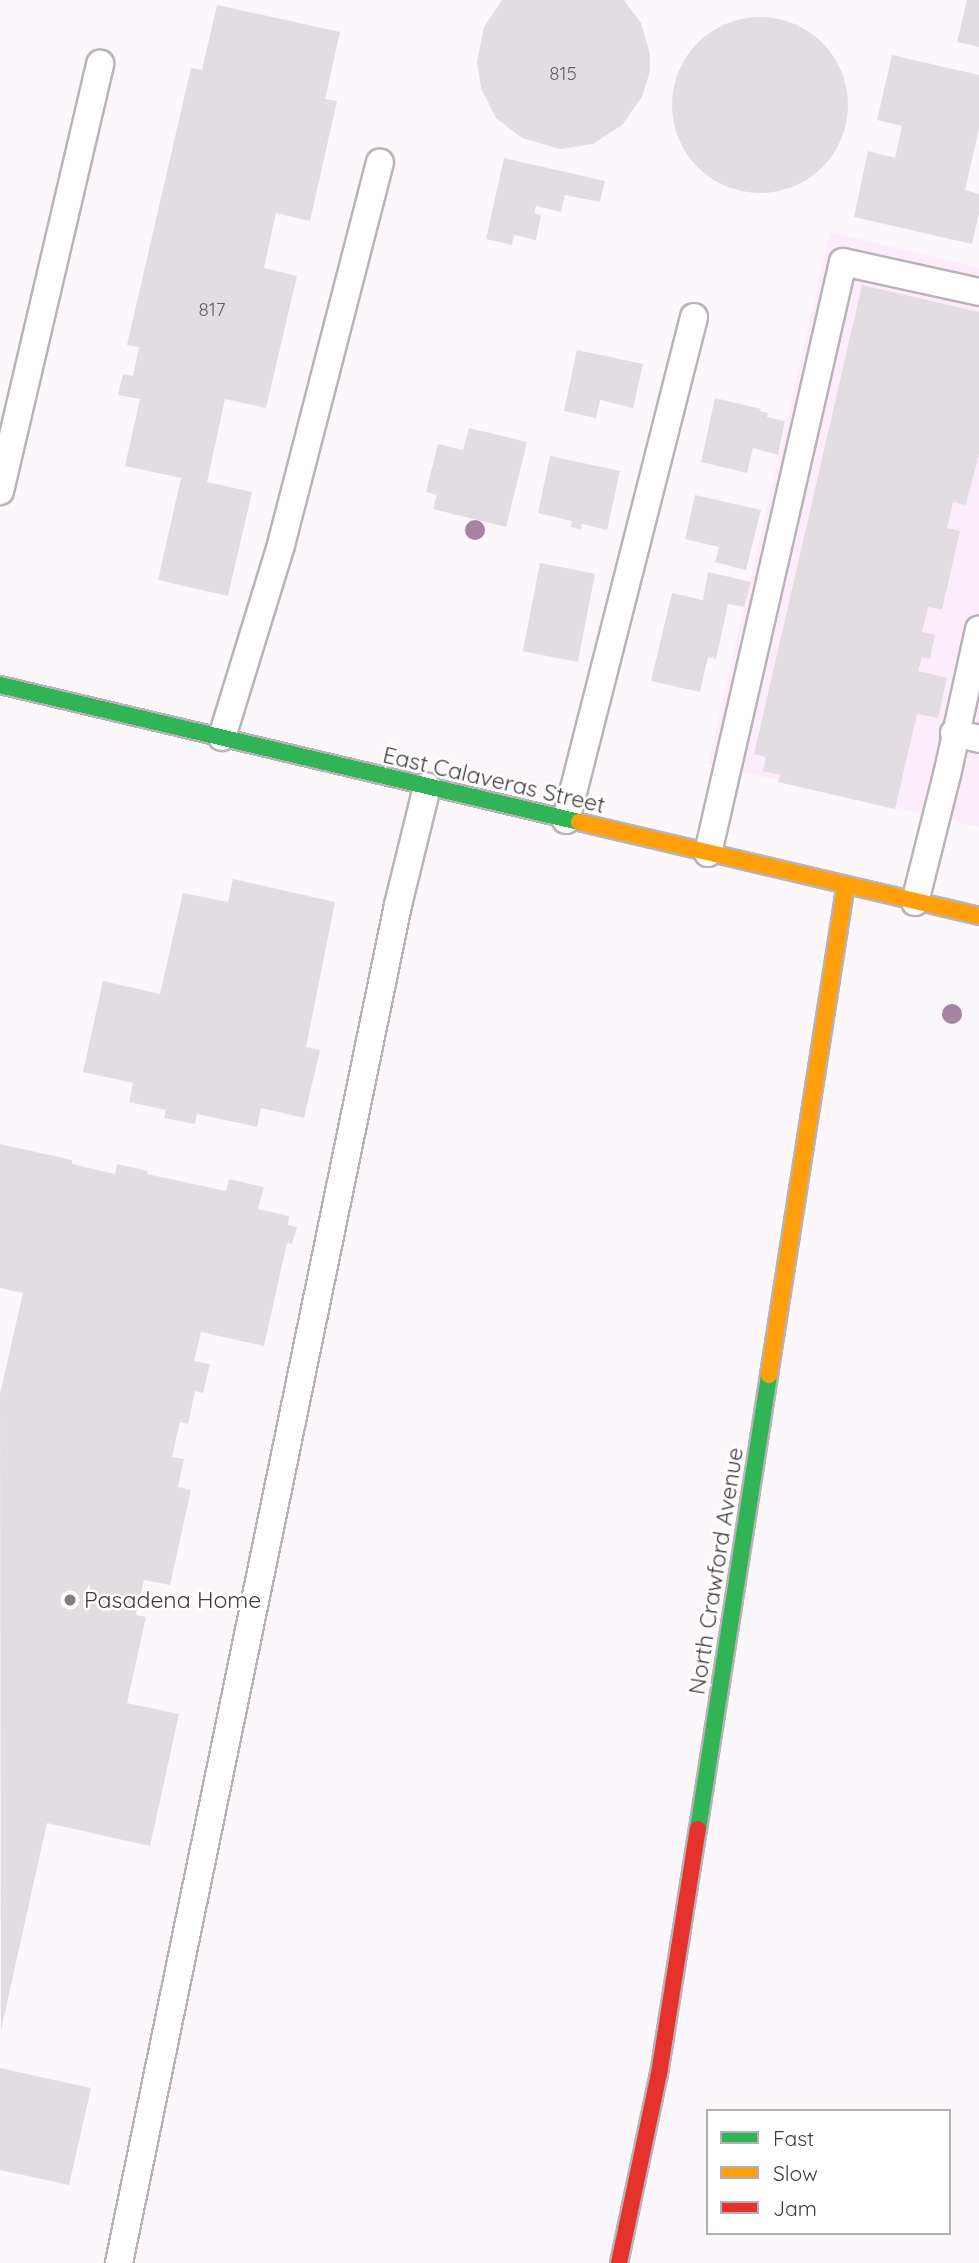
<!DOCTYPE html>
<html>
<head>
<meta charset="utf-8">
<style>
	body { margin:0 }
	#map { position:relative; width:979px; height:2263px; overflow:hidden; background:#fcf7fb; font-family:Quicksand,sans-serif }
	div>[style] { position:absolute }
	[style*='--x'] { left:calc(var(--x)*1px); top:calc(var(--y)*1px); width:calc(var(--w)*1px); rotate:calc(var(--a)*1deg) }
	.built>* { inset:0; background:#fdedfa }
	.building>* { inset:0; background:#e2dde1; transform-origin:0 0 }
	.round { border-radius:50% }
	.roads { filter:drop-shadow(2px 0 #b8b3b7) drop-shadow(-2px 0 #b8b3b7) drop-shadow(0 2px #b8b3b7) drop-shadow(0 -2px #b8b3b7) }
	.lane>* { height:26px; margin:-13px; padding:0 13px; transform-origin:13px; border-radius:13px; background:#fffefe }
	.fast>* { height:16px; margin:-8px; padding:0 8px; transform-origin:8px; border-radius:8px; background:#30b455 }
	.slow>* { height:16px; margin:-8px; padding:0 8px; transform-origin:8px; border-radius:8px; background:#ff9f0a }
	.jam>* { height:16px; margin:-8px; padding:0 8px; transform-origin:8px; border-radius:8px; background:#e5322d }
	.trees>* { width:20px; height:20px; margin:-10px; border-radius:50%; background:#a782a3 }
	.dots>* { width:19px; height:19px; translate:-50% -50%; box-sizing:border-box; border:4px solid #fff; border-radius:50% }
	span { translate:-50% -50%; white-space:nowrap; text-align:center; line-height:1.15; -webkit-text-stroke:5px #fff; paint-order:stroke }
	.number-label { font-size:19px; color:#686268 }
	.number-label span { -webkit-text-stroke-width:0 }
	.street-label { font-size:23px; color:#40393f }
	.poi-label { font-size:23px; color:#40393f }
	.left { translate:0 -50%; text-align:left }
	.legend { position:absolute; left:706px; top:2109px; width:245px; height:126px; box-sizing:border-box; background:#fff; border:2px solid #b3b0b2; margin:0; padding:9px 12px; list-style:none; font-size:21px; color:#40393f }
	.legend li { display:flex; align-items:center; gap:14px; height:35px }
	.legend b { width:35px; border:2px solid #b3b0b2 }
</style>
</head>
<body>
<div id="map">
	<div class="built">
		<div style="clip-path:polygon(830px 232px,979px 268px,979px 827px,708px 764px)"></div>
	</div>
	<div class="building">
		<div style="clip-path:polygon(502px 0,624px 0,641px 23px,650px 54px,650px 71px,642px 97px,622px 125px,593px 144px,560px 149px,522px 138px,496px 118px,481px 88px,477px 62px,484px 27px)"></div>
		<div style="clip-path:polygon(967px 0,979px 0,979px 47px,957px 42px)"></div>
		<div style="clip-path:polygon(217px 5px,340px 32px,325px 99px,337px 101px,310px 221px,276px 213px,264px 268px,297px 276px,266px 408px,225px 399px,207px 482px,252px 492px,228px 596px,158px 580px,181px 478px,125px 466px,140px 399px,118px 395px,123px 374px,133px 376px,139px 347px,127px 345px,191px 68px,202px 70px)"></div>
		<div class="round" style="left:672px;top:17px;width:176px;height:176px"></div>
		<div style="clip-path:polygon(892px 55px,979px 75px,979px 129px,965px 190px,979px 194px,979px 214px,972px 244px,854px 217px,868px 151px,895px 158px,902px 126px,877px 120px)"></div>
		<div style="clip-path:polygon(504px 158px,605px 181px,600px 202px,565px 195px,561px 212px,536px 206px,534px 213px,541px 215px,536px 240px,514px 235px,512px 245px,486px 239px)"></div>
		<div style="clip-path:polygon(862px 285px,979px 312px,979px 454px,966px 505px,953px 502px,947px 528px,960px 531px,942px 610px,928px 607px,922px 632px,935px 635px,930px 659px,922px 657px,918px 671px,947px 678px,938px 718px,917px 714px,895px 809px,778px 782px,780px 775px,763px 771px,766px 757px,754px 754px)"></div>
		<div style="clip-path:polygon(577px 350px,643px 364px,633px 408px,600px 400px,596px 418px,564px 411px)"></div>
		<div style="clip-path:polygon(715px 398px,761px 409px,760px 411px,768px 413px,767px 417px,785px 421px,778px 455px,753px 448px,747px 473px,701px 462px)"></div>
		<div style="clip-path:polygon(469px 428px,527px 442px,506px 527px,433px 509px,437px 495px,426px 492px,438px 444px,463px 450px)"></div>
		<div style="clip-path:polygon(550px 456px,620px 471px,607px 530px,582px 524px,581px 530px,571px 527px,572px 521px,538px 513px)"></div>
		<div style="clip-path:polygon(695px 495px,761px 510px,746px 570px,715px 562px,719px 547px,685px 539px)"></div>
		<div style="left:540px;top:563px;width:56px;height:90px;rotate:11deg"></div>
		<div style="clip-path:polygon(708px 572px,751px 582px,744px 607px,728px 604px,716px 659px,708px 657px,700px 692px,651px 681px,672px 593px,703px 600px)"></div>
		<div style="clip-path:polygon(233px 879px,335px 902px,306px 1047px,320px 1050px,304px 1118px,261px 1108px,257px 1127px,197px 1114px,195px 1124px,164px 1118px,166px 1110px,129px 1102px,133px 1083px,83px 1072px,103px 981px,160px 994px,183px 893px,228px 902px)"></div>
		<div style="clip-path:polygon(0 1144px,72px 1160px,72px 1164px,115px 1174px,117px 1164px,148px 1171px,147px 1174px,226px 1191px,229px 1179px,264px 1187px,258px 1209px,289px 1216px,288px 1225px,297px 1227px,292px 1244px,287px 1243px,264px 1346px,201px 1332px,194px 1361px,210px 1364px,203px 1393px,195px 1391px,188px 1424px,180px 1422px,172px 1457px,184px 1459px,178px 1487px,191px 1490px,170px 1585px,144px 1580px,136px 1615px,146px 1617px,127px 1703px,179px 1714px,150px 1846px,47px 1823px,1px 2030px,0 1394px,23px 1293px,0 1288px)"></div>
		<div style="clip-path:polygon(0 2068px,91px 2088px,69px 2185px,0 2170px)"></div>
	</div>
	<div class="roads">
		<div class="lane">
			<div style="--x:0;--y:491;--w:439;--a:-76.8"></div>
			<div style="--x:954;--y:733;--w:26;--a:13"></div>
			<div style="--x:222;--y:737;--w:201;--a:-72.9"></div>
			<div style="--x:281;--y:545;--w:395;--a:-75.5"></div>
			<div style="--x:566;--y:820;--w:519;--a:-75.72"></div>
			<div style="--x:708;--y:853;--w:606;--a:-77.13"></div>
			<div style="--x:843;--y:262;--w:139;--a:12.4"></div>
			<div style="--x:915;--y:902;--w:131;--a:-75.9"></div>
			<div style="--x:947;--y:775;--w:149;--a:-77.6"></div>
			<div style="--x:119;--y:2263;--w:1386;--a:-78.39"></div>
			<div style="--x:398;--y:905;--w:122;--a:-76.2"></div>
		</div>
		<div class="fast">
			<div style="--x:0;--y:685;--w:595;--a:13.31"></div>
			<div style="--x:698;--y:1829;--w:460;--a:-81.1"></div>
		</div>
		<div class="slow">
			<div style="--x:579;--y:822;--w:411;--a:13.2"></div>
			<div style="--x:769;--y:1375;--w:496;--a:-81.1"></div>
		</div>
		<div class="jam">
			<div style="--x:619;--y:2263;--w:193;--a:-78.1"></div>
			<div style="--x:659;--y:2074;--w:248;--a:-81"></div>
		</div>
	</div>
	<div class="trees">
		<div style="left:475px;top:530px"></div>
		<div style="left:952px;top:1014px"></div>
	</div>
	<div class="dots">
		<div style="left:70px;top:1600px;background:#827c81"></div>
	</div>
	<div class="number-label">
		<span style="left:563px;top:74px">815</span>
		<span style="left:212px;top:310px">817</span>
	</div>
	<div class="street-label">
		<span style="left:494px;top:780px;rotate:13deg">East Calaveras Street</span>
		<span style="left:716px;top:1571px;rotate:-81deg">North Crawford Avenue</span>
	</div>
	<div class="poi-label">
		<span class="left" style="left:84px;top:1600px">Pasadena Home</span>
	</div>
	<ul class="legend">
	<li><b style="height:9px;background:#30b455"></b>Fast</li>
	<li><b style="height:9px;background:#ff9f0a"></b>Slow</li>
	<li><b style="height:9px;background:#e5322d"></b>Jam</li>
	</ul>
</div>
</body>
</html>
